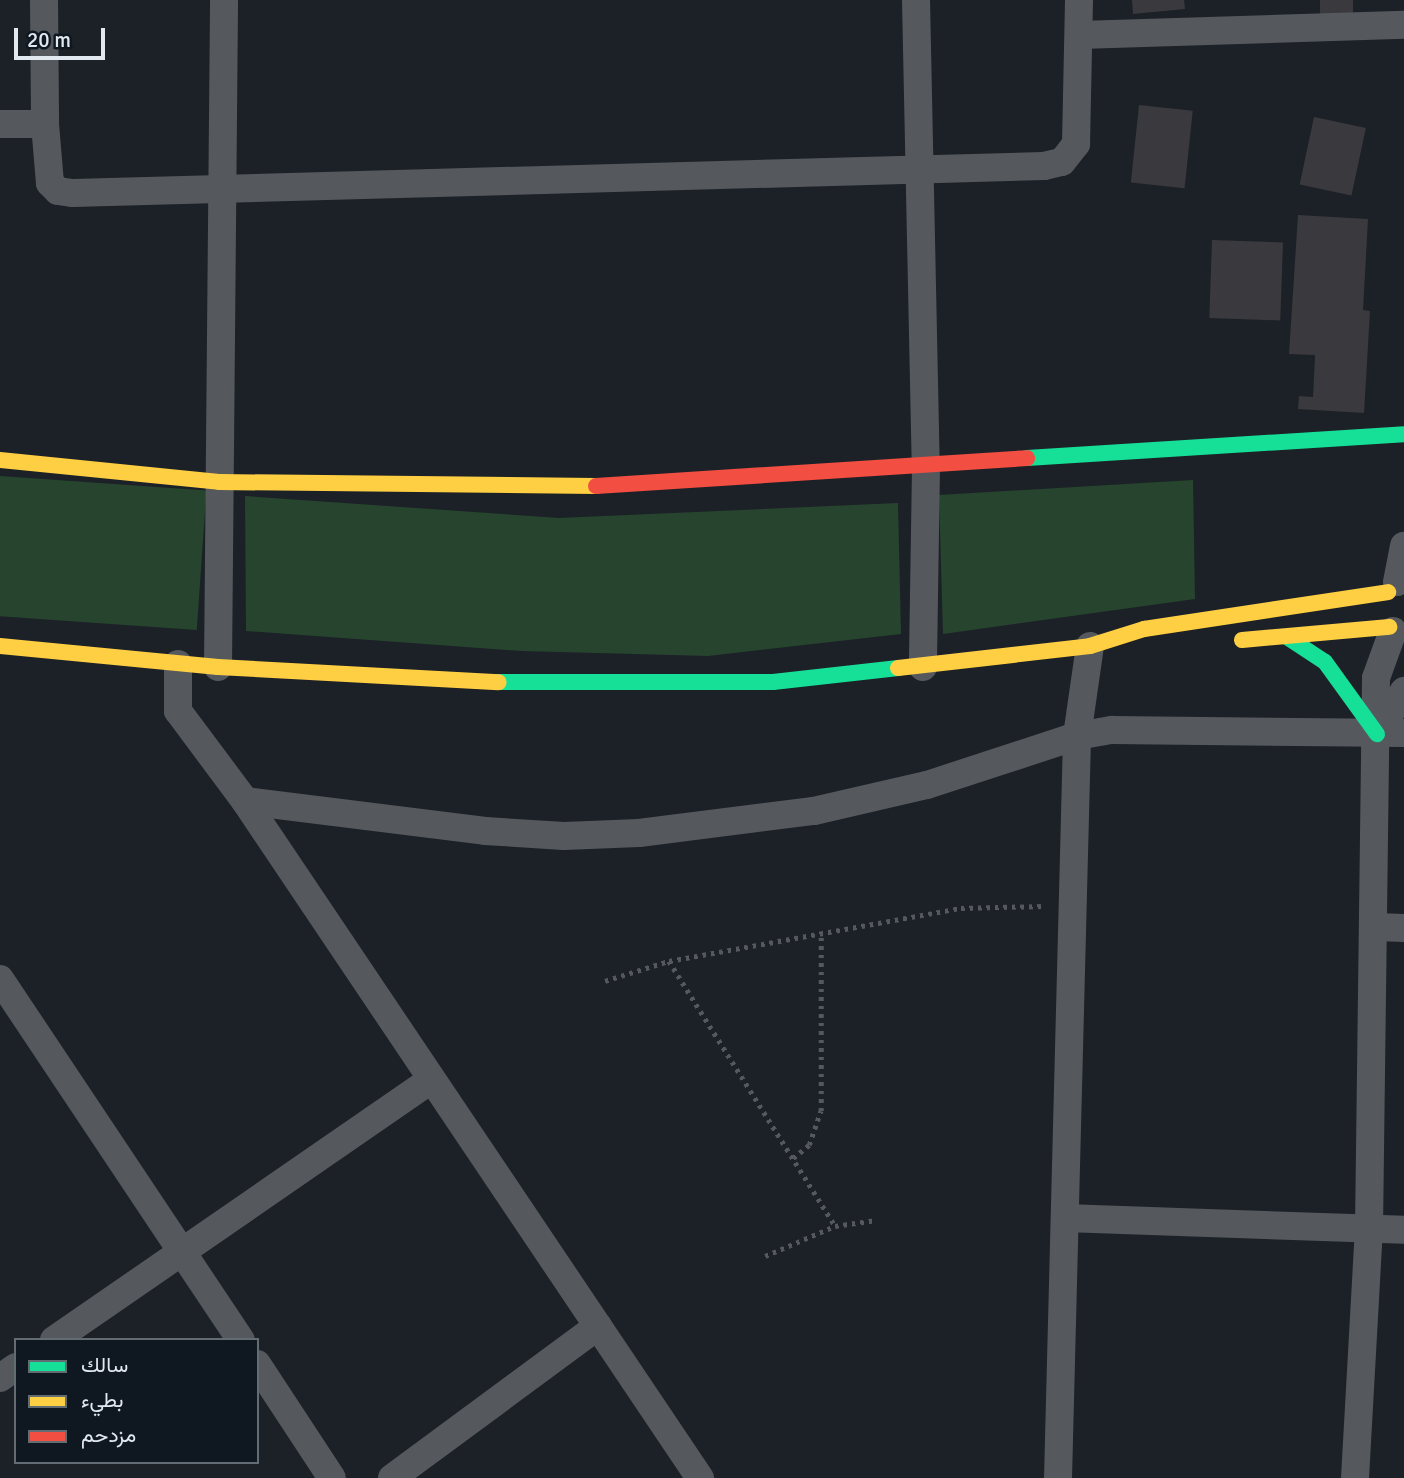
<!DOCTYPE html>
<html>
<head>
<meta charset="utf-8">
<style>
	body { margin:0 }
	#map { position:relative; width:1404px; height:1478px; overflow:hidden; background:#1c2127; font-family:Signika,Vazirmatn,sans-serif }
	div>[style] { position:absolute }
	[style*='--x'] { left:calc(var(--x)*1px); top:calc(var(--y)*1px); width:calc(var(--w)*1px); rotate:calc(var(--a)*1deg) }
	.green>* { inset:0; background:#27442f; transform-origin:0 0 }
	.building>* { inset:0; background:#3a393e; transform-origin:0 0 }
	.path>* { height:4.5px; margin-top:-2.25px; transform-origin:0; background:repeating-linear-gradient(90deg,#55585d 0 3.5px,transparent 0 8.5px) }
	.street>* { height:28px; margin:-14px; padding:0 14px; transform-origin:14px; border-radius:14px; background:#55595e }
	.fast>* { height:16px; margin:-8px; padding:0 8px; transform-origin:8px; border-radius:8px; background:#16e098 }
	.slow>* { height:16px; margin:-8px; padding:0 8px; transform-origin:8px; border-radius:8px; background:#ffcf43 }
	.jam>* { height:16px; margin:-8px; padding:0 8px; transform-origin:8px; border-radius:8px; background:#f24e42 }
	span { translate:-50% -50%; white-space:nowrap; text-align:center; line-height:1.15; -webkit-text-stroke:5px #0f1721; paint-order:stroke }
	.legend { position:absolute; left:14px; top:1338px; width:245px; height:126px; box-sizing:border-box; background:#0f1721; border:2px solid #636b73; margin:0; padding:9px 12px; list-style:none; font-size:21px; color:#e2e8ef }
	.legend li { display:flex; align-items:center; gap:14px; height:35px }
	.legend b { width:35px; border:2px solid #636b73 }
	.scale { position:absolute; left:14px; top:28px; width:91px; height:32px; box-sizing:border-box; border:4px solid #e2e8ef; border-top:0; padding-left:9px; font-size:21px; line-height:24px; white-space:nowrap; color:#e2e8ef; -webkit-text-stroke:5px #0f1721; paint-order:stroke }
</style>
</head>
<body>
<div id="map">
	<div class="green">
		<div style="left:0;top:476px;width:207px;height:140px;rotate:4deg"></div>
		<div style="clip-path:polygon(1193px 480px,1195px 599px,943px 634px,939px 495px)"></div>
		<div style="clip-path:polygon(245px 496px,559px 518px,898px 503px,901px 634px,708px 656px,522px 651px,246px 631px)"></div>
	</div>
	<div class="building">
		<div style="clip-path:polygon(1132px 0,1184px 0,1185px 9px,1133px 14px)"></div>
		<div style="left:1320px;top:0;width:33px;height:20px"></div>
		<div style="left:1139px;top:105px;width:54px;height:78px;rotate:6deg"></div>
		<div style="left:1314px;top:117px;width:53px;height:69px;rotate:12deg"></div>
		<div style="clip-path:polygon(1298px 215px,1368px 219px,1363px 310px,1370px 311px,1364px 413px,1298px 409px,1299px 396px,1313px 397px,1315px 355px,1289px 354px)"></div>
		<div style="left:1212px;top:240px;width:71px;height:78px;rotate:2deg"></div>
	</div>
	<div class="path">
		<div style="--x:669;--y:961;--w:313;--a:57.9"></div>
		<div style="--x:605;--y:981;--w:67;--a:-17.4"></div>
		<div style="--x:669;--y:961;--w:297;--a:-10.3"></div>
		<div style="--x:961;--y:908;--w:83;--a:-1.4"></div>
		<div style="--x:793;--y:1158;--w:21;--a:-39"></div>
		<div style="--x:809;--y:1145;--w:36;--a:-71"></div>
		<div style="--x:821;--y:1111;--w:177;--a:-90"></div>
		<div style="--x:765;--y:1256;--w:76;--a:-23.2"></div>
		<div style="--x:835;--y:1226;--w:42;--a:-8.1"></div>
	</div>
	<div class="street">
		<div style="--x:44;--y:0;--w:124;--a:89.5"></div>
		<div style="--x:916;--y:0;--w:468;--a:88.8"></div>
		<div style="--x:926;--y:468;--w:199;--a:90.9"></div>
		<div style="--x:1080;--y:35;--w:324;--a:-1.8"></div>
		<div style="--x:0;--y:124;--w:45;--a:0"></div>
		<div style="--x:45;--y:124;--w:59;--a:85.2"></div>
		<div style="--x:50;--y:183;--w:11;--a:45"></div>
		<div style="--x:58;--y:191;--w:15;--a:8"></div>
		<div style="--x:73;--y:193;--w:971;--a:-1.59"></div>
		<div style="--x:1044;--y:166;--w:18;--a:-13"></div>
		<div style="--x:1062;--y:162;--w:23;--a:-52"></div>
		<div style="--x:1076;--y:144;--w:144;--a:-88.8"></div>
		<div style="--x:1397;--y:582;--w:37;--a:-79"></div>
		<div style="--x:178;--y:664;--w:47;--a:90"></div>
		<div style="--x:178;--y:711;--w:112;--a:53.3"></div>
		<div style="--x:245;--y:801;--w:816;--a:56.1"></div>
		<div style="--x:218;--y:667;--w:667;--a:-89.48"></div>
		<div style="--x:1377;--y:734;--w:51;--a:-57.9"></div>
		<div style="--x:245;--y:801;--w:242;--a:7.1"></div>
		<div style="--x:485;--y:831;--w:79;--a:3.6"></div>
		<div style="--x:564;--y:836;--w:75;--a:-2.3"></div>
		<div style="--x:639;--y:833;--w:176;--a:-7.2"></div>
		<div style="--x:814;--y:811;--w:116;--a:-13"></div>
		<div style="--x:927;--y:785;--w:158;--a:-18.1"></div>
		<div style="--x:1077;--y:736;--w:36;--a:-10"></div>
		<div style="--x:1112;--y:730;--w:292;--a:0.6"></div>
		<div style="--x:1376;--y:927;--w:28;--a:2"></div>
		<div style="--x:0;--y:979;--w:434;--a:56.3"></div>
		<div style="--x:1065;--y:1218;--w:339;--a:2"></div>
		<div style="--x:54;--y:1340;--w:456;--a:-34.6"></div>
		<div style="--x:257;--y:1364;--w:136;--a:56.7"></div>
		<div style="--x:0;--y:1378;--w:19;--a:-35"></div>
		<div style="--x:392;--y:1478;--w:256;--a:-36.4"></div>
		<div style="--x:1058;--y:1478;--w:742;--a:-88.53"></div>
		<div style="--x:1077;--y:736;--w:91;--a:-81.8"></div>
		<div style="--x:1355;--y:1478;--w:249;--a:-86.8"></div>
		<div style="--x:1369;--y:1229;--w:551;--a:-89.27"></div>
		<div style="--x:1376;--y:678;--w:50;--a:-70.1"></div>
	</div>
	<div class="fast">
		<div style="--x:1027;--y:458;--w:378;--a:-3.6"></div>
		<div style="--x:1287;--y:637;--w:45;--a:33.3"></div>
		<div style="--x:1325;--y:662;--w:89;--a:54.2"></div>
		<div style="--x:499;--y:682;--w:274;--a:0"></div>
		<div style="--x:773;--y:682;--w:126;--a:-6.4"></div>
	</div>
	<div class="slow">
		<div style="--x:0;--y:460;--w:220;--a:5.7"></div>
		<div style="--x:219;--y:482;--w:377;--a:0.6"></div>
		<div style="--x:1242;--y:640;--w:148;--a:-5.1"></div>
		<div style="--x:0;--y:646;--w:219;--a:5.5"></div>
		<div style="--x:218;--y:667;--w:281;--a:3.1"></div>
		<div style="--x:898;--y:668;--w:193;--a:-6.5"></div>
		<div style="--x:1090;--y:646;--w:57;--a:-17.5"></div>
		<div style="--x:1144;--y:629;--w:247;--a:-8.6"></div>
	</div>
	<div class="jam">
		<div style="--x:596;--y:486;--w:432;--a:-3.7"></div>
	</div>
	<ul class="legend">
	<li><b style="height:9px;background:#16e098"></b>سالك</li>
	<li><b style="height:9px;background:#ffcf43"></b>بطيء</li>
	<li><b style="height:9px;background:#f24e42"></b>مزدحم</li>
	</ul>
	<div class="scale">20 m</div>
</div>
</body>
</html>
